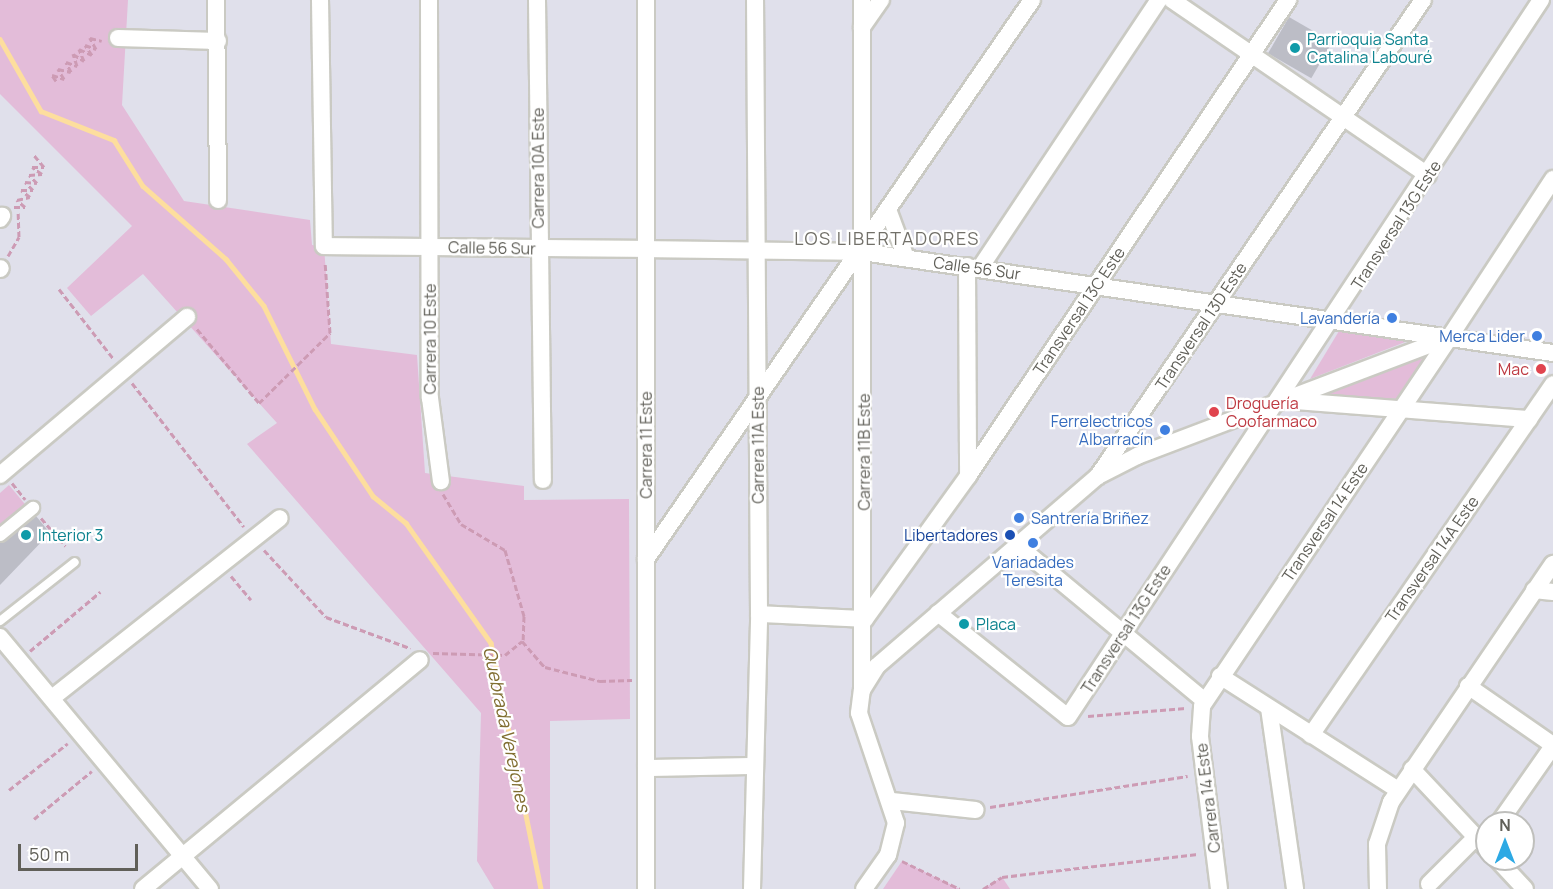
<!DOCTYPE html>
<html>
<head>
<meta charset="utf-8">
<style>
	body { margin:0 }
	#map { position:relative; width:1553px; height:889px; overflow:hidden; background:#e0e0eb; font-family:Manrope,sans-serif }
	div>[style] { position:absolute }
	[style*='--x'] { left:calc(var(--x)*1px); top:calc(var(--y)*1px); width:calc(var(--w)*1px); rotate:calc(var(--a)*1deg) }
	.green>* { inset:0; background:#e3bcd9 }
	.stream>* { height:4.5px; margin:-2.25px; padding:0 2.25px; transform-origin:2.25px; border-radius:2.25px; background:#fdde9e }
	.building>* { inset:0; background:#bcbdc6; transform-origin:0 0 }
	.path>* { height:3px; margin-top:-1.5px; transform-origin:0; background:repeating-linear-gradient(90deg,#cd9bb4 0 6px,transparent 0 9px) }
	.roads { filter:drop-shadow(2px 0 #cacac3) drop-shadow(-2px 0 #cacac3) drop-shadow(0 2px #cacac3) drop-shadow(0 -2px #cacac3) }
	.service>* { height:8px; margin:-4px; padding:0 4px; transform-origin:4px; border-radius:4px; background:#fff }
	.pedestrian>* { height:12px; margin:-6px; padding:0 6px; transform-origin:6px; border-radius:6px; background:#fff }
	.minor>* { height:16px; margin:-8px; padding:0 8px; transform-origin:8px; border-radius:8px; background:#fff }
	.tertiary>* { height:16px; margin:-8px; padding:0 8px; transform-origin:8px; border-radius:8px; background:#fff }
	.dots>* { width:16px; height:16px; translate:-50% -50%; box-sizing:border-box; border:3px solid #fff; border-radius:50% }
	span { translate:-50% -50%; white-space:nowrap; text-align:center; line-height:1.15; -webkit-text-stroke:4.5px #fff; paint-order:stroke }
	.culture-label { font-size:16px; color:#0d838f }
	.left { translate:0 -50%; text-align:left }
	.street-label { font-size:16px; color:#605f58 }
	.shop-label { font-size:16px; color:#366cbe }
	.right { translate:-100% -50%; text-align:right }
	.health-label { font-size:16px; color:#be3a42 }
	.transit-label { font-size:16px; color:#164399 }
	.neighbourhood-label { font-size:18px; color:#727069; letter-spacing:1.5px }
	.water-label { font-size:18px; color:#816e31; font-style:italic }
	.north { position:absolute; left:1475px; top:811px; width:60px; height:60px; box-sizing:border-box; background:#fff; border:2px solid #bfbfbc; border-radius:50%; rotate:0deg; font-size:16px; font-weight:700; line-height:24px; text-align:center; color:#605f58 }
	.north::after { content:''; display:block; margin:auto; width:21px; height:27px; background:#2da9e4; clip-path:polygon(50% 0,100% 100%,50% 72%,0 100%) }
	.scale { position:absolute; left:18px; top:844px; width:120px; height:27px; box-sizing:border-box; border:3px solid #605f58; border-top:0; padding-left:8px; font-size:18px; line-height:21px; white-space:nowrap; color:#605f58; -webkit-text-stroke:4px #fff; paint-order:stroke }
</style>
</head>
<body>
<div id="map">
	<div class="green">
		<div style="clip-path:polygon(0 0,128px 0,122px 105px,184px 201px,310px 220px,312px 245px,324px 246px,331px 344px,417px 355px,425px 473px,524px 486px,524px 500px,629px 499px,630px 719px,550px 721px,550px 889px,494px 889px,477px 861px,481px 713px,247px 444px,277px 423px,143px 274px,91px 316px,67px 288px,132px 226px,0 94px)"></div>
		<div style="clip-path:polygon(1339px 331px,1413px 339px,1310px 379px)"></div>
		<div style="clip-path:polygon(1432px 347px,1397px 399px,1319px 395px)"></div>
		<div style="clip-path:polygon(9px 485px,29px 509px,0 533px,0 493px)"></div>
		<div style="clip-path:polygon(902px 861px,960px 889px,883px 889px)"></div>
		<div style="clip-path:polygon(1002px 877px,1010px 889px,983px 889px)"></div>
	</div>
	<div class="stream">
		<div style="--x:0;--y:39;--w:83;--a:60.3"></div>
		<div style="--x:41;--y:111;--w:79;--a:21.7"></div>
		<div style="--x:114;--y:140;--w:54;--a:57.8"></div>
		<div style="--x:143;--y:186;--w:111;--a:41.3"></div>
		<div style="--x:226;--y:259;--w:60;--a:51"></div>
		<div style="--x:264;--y:306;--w:115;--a:63.7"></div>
		<div style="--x:315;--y:409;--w:105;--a:56.3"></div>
		<div style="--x:373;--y:496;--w:43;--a:39.3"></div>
		<div style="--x:406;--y:523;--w:147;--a:54.7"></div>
		<div style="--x:491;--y:643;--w:251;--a:78.5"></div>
	</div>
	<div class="building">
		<div style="left:1289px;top:17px;width:50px;height:42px;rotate:30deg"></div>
		<div style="clip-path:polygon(36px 516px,50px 533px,0 585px,0 543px)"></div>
	</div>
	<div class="path">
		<div style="--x:56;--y:81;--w:7;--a:-124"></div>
		<div style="--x:52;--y:75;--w:13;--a:18"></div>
		<div style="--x:64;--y:79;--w:12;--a:-121"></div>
		<div style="--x:58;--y:69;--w:13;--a:13"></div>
		<div style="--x:71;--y:72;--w:11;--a:-117"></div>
		<div style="--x:66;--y:62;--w:12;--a:20"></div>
		<div style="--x:77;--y:66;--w:13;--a:-108"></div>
		<div style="--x:73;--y:54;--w:13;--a:32"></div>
		<div style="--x:84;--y:61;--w:13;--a:-113"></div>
		<div style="--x:79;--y:49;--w:14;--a:25"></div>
		<div style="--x:92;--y:55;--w:12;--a:-125"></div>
		<div style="--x:85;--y:45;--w:12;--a:20"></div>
		<div style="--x:96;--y:49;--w:13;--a:-119"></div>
		<div style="--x:90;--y:38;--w:12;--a:14"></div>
		<div style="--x:14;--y:207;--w:11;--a:0"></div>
		<div style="--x:25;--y:207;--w:11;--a:-139"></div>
		<div style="--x:17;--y:200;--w:13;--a:-13"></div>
		<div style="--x:30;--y:197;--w:11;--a:-142"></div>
		<div style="--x:21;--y:190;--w:12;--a:0"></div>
		<div style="--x:33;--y:190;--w:11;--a:-135"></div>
		<div style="--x:25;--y:182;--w:12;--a:5"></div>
		<div style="--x:37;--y:183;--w:11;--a:-135"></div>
		<div style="--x:29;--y:175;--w:13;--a:-4"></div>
		<div style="--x:42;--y:174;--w:12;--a:-145"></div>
		<div style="--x:32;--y:167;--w:12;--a:0"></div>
		<div style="--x:44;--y:167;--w:17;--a:-130"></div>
		<div style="--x:8;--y:256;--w:22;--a:-60"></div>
		<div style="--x:19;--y:237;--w:24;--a:-92"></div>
		<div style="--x:59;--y:289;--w:88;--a:52"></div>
		<div style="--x:197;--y:329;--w:97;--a:50"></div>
		<div style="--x:259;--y:403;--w:100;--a:-44.6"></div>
		<div style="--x:330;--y:333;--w:71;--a:-94"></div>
		<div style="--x:132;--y:383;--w:182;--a:52.1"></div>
		<div style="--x:12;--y:483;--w:21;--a:51"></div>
		<div style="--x:443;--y:494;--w:35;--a:59"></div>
		<div style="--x:461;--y:524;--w:51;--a:30.6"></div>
		<div style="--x:505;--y:550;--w:69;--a:73.9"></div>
		<div style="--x:524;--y:616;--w:24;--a:92"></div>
		<div style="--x:41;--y:518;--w:37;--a:49"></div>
		<div style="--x:264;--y:550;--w:91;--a:47.2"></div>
		<div style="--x:326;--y:617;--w:90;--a:20.3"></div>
		<div style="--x:231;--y:576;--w:31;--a:50"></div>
		<div style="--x:30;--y:651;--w:92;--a:-40.1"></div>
		<div style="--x:433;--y:653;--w:72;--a:1.6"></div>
		<div style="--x:505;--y:655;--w:22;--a:-39"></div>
		<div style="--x:522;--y:641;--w:35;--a:49"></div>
		<div style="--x:545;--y:667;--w:57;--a:14.3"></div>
		<div style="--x:600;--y:681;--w:32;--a:-2"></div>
		<div style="--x:1088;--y:716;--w:98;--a:-4.7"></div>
		<div style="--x:9;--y:790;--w:75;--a:-38.5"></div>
		<div style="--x:990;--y:807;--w:200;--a:-8.9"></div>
		<div style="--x:34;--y:819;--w:75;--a:-39.6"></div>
		<div style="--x:902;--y:861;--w:64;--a:25.8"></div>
		<div style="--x:983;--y:889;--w:22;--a:-32"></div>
		<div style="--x:1002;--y:877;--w:197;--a:-6.7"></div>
	</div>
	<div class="roads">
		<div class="service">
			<div style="--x:0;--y:621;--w:95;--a:-38.2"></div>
		</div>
		<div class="pedestrian">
			<div style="--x:0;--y:535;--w:43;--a:-39.3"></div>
		</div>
		<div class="minor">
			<div style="--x:216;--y:0;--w:200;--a:89.4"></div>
			<div style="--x:320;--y:0;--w:246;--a:89.1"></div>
			<div style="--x:324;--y:246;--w:323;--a:0.5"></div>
			<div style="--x:429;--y:0;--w:398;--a:89.9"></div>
			<div style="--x:430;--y:398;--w:84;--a:82.5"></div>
			<div style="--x:537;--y:0;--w:480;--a:89.3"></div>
			<div style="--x:1172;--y:0;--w:310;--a:34.4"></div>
			<div style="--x:862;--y:27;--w:33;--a:-55"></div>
			<div style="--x:118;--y:38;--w:100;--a:1.7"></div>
			<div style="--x:889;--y:212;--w:49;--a:69.7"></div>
			<div style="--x:0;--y:219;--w:4;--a:-56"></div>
			<div style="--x:967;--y:266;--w:210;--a:89.7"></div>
			<div style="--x:980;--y:268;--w:322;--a:-56.3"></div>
			<div style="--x:0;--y:269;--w:1;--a:-45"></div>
			<div style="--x:1449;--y:338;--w:190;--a:-56.8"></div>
			<div style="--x:1281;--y:400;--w:249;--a:4.4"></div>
			<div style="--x:0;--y:475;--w:245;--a:-40.2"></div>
			<div style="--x:1098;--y:476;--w:576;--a:-55.68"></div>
			<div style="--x:1017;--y:545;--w:244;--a:39.7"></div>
			<div style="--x:646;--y:559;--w:679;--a:-55.37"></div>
			<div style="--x:1534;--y:590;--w:19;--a:6"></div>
			<div style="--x:938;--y:613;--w:166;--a:38.7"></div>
			<div style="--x:1068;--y:717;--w:859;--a:-56.59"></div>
			<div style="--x:759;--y:614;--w:106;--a:2.7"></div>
			<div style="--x:865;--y:619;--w:176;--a:-54.2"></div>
			<div style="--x:968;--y:476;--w:574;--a:-56.09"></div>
			<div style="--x:0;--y:637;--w:328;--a:50.2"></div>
			<div style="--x:1220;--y:676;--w:211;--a:32.6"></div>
			<div style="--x:1468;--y:686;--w:103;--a:34.8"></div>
			<div style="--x:862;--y:690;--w:690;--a:-90"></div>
			<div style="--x:52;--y:698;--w:290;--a:-38.3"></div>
			<div style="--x:1269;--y:708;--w:183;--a:81.8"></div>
			<div style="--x:1311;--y:735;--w:426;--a:-55.4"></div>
			<div style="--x:646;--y:768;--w:109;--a:-1.1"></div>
			<div style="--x:1412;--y:769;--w:110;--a:46.8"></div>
			<div style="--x:892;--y:801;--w:84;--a:6.1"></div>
			<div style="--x:1499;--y:823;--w:94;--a:-55"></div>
			<div style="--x:1497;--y:859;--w:41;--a:47"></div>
			<div style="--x:1429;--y:884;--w:66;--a:-45"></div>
			<div style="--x:143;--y:889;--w:359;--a:-39.6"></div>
			<div style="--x:752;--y:889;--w:275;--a:-88.5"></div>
			<div style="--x:759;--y:614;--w:614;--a:-90.37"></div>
			<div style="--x:1378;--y:889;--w:45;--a:-91.3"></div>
			<div style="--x:1377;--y:844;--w:44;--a:-71.6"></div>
			<div style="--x:1391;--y:802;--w:288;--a:-55.8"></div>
		</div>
		<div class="tertiary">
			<div style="--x:646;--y:0;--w:889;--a:90"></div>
			<div style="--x:647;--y:249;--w:215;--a:0.8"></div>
			<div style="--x:862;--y:252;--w:698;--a:8.32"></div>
			<div style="--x:864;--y:889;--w:42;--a:-54.8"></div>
			<div style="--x:888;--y:855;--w:33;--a:-76"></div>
			<div style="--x:896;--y:823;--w:116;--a:-108.6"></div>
			<div style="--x:859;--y:713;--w:23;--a:-83"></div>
			<div style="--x:862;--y:690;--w:28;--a:-58"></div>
			<div style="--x:877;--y:666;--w:291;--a:-40.7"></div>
			<div style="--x:1098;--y:476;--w:44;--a:-27.1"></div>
			<div style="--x:1137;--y:456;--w:327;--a:-20.8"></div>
			<div style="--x:1219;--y:889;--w:154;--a:-97.1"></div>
			<div style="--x:1200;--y:736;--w:30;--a:-86"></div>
			<div style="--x:1202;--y:706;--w:443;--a:-56.1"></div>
		</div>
	</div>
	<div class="dots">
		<div style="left:1295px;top:48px;background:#0f9aa8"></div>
		<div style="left:1392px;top:318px;background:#3f7fe0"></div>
		<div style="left:1537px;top:336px;background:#3f7fe0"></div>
		<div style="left:1541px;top:369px;background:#e0444e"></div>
		<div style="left:1214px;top:412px;background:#e0444e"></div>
		<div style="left:1165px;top:430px;background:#3f7fe0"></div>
		<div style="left:1019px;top:518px;background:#3f7fe0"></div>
		<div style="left:26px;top:535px;background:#0f9aa8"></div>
		<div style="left:1010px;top:535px;background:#1a4fb4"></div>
		<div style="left:1033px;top:543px;background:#3f7fe0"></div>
		<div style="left:964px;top:624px;background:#0f9aa8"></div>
	</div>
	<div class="culture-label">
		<span class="left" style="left:1307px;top:48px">Parrioquia Santa<br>Catalina Labouré</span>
		<span class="left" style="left:38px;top:535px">Interior 3</span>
		<span class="left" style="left:976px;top:624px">Placa</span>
	</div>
	<div class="street-label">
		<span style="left:538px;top:168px;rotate:-90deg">Carrera 10A Este</span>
		<span style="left:1396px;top:225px;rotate:-57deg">Transversal 13G Este</span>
		<span style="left:492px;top:248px;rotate:1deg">Calle 56 Sur</span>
		<span style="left:977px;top:268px;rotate:8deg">Calle 56 Sur</span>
		<span style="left:1079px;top:311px;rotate:-56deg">Transversal 13C Este</span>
		<span style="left:1201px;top:326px;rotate:-56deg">Transversal 13D Este</span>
		<span style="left:430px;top:339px;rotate:-90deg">Carrera 10 Este</span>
		<span style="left:646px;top:445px;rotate:-90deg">Carrera 11 Este</span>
		<span style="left:758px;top:445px;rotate:-90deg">Carrera 11A Este</span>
		<span style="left:864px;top:452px;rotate:-90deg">Carrera 11B Este</span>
		<span style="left:1325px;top:522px;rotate:-56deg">Transversal 14 Este</span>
		<span style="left:1432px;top:559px;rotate:-55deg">Transversal 14A Este</span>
		<span style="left:1126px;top:629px;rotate:-57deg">Transversal 13G Este</span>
		<span style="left:1208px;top:798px;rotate:-97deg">Carrera 14 Este</span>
	</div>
	<div class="shop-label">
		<span class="right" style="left:1380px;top:318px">Lavandería</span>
		<span class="right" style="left:1525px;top:336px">Merca Lider</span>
		<span class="right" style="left:1153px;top:430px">Ferrelectricos<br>Albarracín</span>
		<span class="left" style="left:1031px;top:518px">Santrería Briñez</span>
		<span style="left:1033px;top:571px">Variadades<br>Teresita</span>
	</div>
	<div class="health-label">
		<span class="right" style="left:1529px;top:369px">Mac</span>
		<span class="left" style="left:1226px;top:412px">Droguería<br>Coofarmaco</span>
	</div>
	<div class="transit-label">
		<span class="right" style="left:998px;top:535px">Libertadores</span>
	</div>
	<div class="neighbourhood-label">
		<span style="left:887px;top:238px">LOS LIBERTADORES</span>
	</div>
	<div class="water-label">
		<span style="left:507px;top:729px;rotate:78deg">Quebrada Verejones</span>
	</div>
	<div class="north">N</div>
	<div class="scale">50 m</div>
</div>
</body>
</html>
